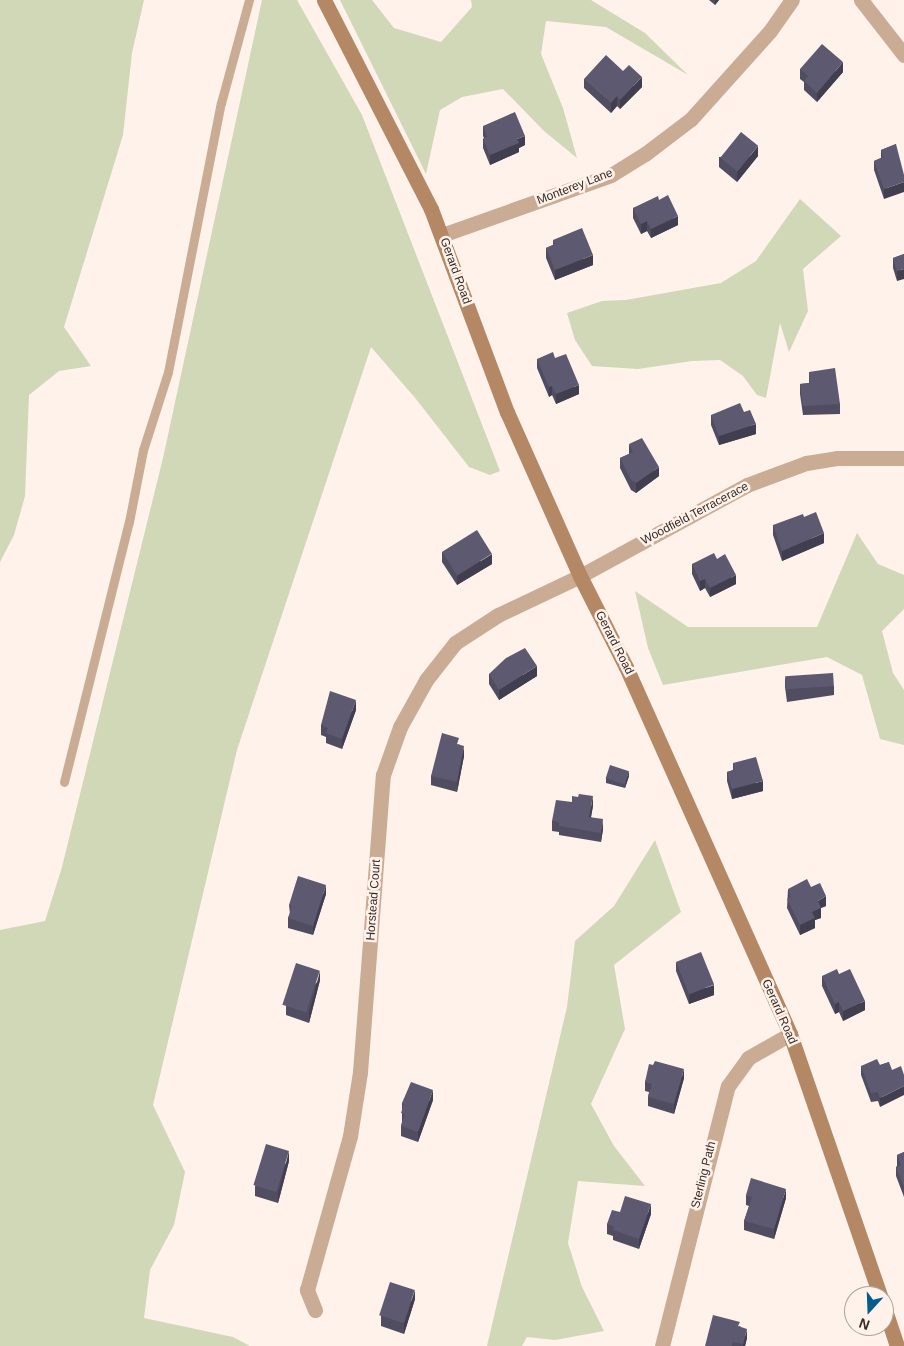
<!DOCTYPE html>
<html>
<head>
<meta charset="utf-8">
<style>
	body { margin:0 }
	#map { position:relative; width:904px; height:1346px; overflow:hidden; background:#fef2eb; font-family:Arial,sans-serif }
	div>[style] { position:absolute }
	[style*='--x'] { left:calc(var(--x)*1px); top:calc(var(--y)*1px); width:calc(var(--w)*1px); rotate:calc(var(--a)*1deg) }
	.green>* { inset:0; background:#d0d8b7 }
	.lane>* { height:9px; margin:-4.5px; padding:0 4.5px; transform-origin:4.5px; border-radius:4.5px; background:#caac94 }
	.street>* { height:15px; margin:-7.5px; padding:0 7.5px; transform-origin:7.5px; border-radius:7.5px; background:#caac94 }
	.secondary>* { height:15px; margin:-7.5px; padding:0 7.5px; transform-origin:7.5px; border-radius:7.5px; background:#b48864 }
	.wall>* { inset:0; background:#504d61 }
	.shaded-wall>* { inset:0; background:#413e4f }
	.building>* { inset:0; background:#5d5971; transform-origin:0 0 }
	span { translate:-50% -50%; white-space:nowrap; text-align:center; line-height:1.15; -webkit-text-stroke:5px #fef2eb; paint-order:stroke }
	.street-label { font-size:12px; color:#352a24 }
	.north { position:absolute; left:844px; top:1286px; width:50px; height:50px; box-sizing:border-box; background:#fef2eb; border:1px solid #aea29b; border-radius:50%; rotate:200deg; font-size:14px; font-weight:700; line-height:20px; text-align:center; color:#352a24 }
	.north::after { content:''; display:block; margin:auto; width:18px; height:22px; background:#025d8e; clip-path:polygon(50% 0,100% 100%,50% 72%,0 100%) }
</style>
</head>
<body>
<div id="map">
	<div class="green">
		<div style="clip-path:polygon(0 0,144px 0,132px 53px,123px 135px,64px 327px,91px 366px,59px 371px,29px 395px,25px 496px,14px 535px,0 562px)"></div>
		<div style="clip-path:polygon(262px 0,297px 0,362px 115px,500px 471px,490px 475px,469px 467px,416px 399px,371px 347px,237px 750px,153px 1105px,185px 1172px,174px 1225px,150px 1270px,144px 1318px,233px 1337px,250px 1346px,0 1346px,0 930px,45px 921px,62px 867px,163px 458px)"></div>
		<div style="clip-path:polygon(340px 0,372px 0,394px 28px,441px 42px,472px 7px,471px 0,591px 0,645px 33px,688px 75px,606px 27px,546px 21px,541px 54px,563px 108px,577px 158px,544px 131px,503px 89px,462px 97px,440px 110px,426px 174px)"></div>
		<div style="clip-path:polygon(800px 199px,841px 236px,803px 269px,808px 311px,789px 352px,780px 323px,766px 398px,757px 395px,743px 376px,720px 360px,692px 361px,638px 369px,592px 366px,575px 340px,567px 313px,602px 301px,626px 300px,721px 283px,756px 261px)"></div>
		<div style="clip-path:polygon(857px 533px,878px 564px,904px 575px,904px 609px,882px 631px,893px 673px,904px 690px,904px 745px,880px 739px,862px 675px,827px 657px,663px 685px,648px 648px,635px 591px,688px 627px,817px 627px)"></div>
		<div style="clip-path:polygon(655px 840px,681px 912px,614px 965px,625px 1029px,591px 1104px,614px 1146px,645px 1186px,578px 1181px,568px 1243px,582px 1287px,604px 1331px,555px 1340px,527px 1337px,522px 1346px,487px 1346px,567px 1007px,575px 941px,614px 906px)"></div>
	</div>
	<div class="lane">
		<div style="--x:64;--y:782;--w:268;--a:-76"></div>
		<div style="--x:129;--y:522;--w:73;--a:-79"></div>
		<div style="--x:143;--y:450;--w:82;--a:-72.2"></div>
		<div style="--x:168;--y:372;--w:274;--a:-78.9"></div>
		<div style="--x:221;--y:103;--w:107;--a:-74.8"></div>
	</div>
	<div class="street">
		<div style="--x:861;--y:0;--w:70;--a:52"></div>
		<div style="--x:442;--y:235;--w:179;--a:-19.5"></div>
		<div style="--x:611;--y:175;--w:40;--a:-32"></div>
		<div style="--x:645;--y:154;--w:58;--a:-37.3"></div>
		<div style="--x:691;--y:119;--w:118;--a:-48.1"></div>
		<div style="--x:770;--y:31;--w:38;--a:-55"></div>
		<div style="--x:315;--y:1310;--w:22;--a:-112"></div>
		<div style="--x:307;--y:1290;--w:160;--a:-74.4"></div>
		<div style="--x:350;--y:1136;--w:65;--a:-81.1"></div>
		<div style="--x:360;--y:1072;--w:298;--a:-85.6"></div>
		<div style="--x:383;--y:775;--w:51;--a:-70.5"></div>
		<div style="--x:400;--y:727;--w:54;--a:-61"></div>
		<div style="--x:426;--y:680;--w:47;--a:-51.9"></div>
		<div style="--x:455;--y:643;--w:51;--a:-33.1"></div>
		<div style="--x:498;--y:615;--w:91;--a:-25.4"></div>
		<div style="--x:580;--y:576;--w:190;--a:-28.6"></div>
		<div style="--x:747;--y:485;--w:63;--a:-20.4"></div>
		<div style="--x:806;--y:463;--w:31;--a:-9"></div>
		<div style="--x:837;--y:458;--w:67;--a:0"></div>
		<div style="--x:662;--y:1346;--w:268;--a:-75.8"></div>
		<div style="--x:728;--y:1086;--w:34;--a:-54"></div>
		<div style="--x:748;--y:1058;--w:48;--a:-29.7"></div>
	</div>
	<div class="secondary">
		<div style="--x:324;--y:0;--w:235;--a:62.9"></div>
		<div style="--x:431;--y:209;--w:217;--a:69.5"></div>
		<div style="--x:507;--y:412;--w:180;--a:66"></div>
		<div style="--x:580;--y:576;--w:102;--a:63.2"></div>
		<div style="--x:626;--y:667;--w:402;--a:65.9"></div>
		<div style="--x:790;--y:1034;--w:277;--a:71"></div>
		<div style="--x:884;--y:1307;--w:41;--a:71.6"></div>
	</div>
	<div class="wall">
		<div style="clip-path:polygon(709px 0,719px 0,715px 5px)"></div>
		<div style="clip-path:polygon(800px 69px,843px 72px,817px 102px,804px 90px,804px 82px,800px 79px)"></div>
		<div style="clip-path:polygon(584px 79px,642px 87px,620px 109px,617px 106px,611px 113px,584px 88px)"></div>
		<div style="clip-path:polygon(483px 126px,525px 145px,519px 148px,519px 152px,490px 165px,483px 148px,483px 139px,484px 138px,483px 136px)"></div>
		<div style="clip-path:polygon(896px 144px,884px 199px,874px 170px,874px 161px,881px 158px,881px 150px)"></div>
		<div style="clip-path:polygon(758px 156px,737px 182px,719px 167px,719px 157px)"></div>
		<div style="clip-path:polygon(659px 200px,678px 225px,651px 238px,647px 231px,641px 234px,633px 218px,633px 208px)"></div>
		<div style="clip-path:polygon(553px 240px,593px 265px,555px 280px,546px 258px,546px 248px,553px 245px)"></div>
		<div style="clip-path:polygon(904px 254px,897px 281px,893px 268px,893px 258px)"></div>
		<div style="clip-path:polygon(555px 358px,579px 394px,556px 404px,552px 395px,549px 397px,537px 368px,537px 359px)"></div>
		<div style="clip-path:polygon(809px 372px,840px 404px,840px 414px,803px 415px,800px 394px,800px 384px,809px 383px)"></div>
		<div style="clip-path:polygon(744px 412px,756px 434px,719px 445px,711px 425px,711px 415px)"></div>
		<div style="clip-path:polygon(629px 444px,659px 476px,636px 493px,631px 490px,620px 468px,620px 458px,629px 454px)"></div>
		<div style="clip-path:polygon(773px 525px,824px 543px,782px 561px,773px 535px)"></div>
		<div style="clip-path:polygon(442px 552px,492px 564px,457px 585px,442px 562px)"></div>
		<div style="clip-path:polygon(717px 559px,736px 584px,710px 597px,705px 588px,700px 591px,692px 574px,692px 564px)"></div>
		<div style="clip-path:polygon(489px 674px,537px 676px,499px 700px,489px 684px)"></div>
		<div style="clip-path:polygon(785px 678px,834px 686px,834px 695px,787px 702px,785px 687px)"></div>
		<div style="clip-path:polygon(356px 710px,342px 749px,326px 743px,326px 737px,321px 735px,321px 725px)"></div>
		<div style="clip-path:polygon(459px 744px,464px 756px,457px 792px,431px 785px,431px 776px)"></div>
		<div style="clip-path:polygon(733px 763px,763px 791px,732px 799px,727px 781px,727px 772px,733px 770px)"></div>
		<div style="clip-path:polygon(629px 776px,625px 788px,606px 783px,606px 778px)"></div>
		<div style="clip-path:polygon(593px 806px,591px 817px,603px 829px,601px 842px,559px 835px,559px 832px,552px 831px,552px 821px)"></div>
		<div style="clip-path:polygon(788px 889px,826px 906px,821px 908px,821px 918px,815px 920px,815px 928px,800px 935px,787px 908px)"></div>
		<div style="clip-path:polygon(326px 894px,313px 935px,288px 928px,288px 918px,290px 914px,289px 905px)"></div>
		<div style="clip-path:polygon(676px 962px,714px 995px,689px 1004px,676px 971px)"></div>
		<div style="clip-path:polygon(839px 974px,865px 1010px,843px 1021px,839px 1012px,835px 1014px,822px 986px,822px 976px)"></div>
		<div style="clip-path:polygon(320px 980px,309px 1023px,286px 1015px,286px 1006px)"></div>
		<div style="clip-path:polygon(889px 1062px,880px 1107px,878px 1101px,871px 1102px,861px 1075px,861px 1066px,880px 1065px)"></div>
		<div style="clip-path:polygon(653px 1065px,684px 1078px,674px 1114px,648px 1106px,648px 1097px,649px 1092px,645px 1091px,645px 1082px)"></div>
		<div style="clip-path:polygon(433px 1100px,418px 1142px,401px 1136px,401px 1126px,402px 1122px,402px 1103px)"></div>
		<div style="clip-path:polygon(904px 1152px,904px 1197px,896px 1176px,896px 1167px,897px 1166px,897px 1155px)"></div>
		<div style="clip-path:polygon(289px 1161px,278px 1203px,255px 1196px,255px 1186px)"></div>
		<div style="clip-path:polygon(746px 1195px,786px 1198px,774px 1239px,744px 1230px,744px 1221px,749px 1206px,746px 1205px)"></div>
		<div style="clip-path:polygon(620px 1212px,651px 1214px,639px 1249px,613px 1240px,613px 1236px,607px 1234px,607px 1224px)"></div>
		<div style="clip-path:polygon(415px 1299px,404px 1334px,381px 1326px,381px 1316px)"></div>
		<div style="clip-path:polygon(740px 1326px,747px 1338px,745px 1346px,705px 1346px)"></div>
	</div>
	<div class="shaded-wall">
		<div style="clip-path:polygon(715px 0,719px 0,715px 5px)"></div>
		<div style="clip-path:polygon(843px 62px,843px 72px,817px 102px,817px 93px)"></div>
		<div style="clip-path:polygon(642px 77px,642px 87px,620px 109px,620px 100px)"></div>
		<div style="clip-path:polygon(617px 96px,617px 106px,611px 113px,611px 103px)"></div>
		<div style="clip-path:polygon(525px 136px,525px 145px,519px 148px,519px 152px,490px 165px,490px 155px,517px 139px)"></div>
		<div style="clip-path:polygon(758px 146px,758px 156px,737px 182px,737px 172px)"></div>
		<div style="clip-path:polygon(904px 182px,904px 192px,884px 199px,884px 189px)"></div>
		<div style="clip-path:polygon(678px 216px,678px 225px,651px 238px,651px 229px)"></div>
		<div style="clip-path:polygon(647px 221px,647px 231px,641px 234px,641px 224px)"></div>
		<div style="clip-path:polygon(593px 255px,593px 265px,555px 280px,555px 270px)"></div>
		<div style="clip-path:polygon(904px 269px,904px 279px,897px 281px,897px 271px)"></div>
		<div style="clip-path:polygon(579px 385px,579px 394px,556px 404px,556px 394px)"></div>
		<div style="clip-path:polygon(552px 386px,552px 395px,549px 397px,549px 387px)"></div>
		<div style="clip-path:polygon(756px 424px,756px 434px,719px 445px,719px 436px)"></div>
		<div style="clip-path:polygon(659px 467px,659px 476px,636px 493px,636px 483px)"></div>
		<div style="clip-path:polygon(824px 533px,824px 543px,782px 561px,782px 551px)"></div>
		<div style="clip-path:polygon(492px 554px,492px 564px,457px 585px,457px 576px)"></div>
		<div style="clip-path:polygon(736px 575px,736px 584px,710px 597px,710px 588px)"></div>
		<div style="clip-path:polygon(705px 579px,705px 588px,700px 591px,700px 581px)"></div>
		<div style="clip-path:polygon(537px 666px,537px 676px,499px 700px,499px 690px)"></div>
		<div style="clip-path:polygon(356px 700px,356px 710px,342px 749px,342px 739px)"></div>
		<div style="clip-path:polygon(464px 746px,464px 756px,457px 792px,457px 782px)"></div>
		<div style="clip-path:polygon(629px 771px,629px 776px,625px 788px,625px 783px)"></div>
		<div style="clip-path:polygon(763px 781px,763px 791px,732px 799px,732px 789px)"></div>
		<div style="clip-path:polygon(593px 796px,593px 806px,589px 827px,589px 817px)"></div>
		<div style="clip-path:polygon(603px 819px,603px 829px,601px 842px,601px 833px)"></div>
		<div style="clip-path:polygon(326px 885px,326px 894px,313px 935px,313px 926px)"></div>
		<div style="clip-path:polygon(826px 896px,826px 906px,821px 908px,821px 918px,815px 920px,815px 928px,800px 935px,800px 925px,812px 912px,818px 901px)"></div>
		<div style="clip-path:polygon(320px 971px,320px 980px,309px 1023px,309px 1013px)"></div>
		<div style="clip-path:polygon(714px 985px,714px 995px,689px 1004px,689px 994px)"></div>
		<div style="clip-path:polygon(865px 1001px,865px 1010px,843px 1021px,843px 1011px)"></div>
		<div style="clip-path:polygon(839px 1002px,839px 1012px,835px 1014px,835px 1004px)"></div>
		<div style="clip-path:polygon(684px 1069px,684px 1078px,674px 1114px,674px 1104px)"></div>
		<div style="clip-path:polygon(904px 1086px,904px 1095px,880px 1107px,880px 1098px)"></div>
		<div style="clip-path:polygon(433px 1090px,433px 1100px,418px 1142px,418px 1132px)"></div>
		<div style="clip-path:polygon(289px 1151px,289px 1161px,278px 1203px,278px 1194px)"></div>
		<div style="clip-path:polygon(786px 1189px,786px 1198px,774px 1239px,774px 1229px)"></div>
		<div style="clip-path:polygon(651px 1204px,651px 1214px,639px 1249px,639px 1239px)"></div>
		<div style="clip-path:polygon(415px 1290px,415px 1299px,404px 1334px,404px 1324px)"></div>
		<div style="clip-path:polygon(747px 1329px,747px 1338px,745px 1346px,743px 1346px)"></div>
	</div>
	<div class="building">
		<div style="clip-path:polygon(822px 44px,843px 62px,817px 93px,804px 81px,808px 76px,800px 69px)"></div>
		<div style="clip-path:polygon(606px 55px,623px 71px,629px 65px,642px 77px,620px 100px,617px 96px,611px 103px,584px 79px)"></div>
		<div style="clip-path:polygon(515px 112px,525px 136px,517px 139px,519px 143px,490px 155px,483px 139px,487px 137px,483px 126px)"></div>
		<div style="left:741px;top:132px;width:22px;height:33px;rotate:39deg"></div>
		<div style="clip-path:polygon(896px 144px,904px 175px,904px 182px,884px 189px,874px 161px,883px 157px,881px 150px)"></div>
		<div style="clip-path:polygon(668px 195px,678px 216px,651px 229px,647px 221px,641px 224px,633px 208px,658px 196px,659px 200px)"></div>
		<div style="clip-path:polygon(582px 228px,593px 255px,555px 270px,546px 248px,555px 244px,553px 240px)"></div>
		<div style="clip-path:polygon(904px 254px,904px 269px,897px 271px,893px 258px)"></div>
		<div style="clip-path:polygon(553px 352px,555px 358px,566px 354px,579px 385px,556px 394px,552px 386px,549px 387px,537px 359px)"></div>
		<div style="clip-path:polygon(835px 368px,840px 404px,803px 406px,800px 384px,810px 383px,809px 372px)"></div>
		<div style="clip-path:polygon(740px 403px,744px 412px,750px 410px,756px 424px,719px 436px,711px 415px)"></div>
		<div style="clip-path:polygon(642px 438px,659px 467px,636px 483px,631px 480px,620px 458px,633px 452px,629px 444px)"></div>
		<div style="clip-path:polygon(816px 512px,824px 533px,782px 551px,773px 525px,803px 514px,804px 517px)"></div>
		<div style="left:477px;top:530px;width:28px;height:41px;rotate:58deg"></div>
		<div style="clip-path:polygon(714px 553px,717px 559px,725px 554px,736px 575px,710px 588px,705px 579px,700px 581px,692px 564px)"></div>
		<div style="clip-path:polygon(525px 648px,537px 666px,499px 690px,489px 674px,506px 658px)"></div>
		<div style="left:833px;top:673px;width:13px;height:48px;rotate:86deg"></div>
		<div style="clip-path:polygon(330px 691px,356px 700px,342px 739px,326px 733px,328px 728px,321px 725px)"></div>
		<div style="clip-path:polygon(442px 733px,459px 738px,457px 744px,464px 746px,457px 782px,431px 776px)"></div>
		<div style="clip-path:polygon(756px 757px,763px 781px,732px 789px,727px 772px,734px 770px,733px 763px)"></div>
		<div style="left:610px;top:765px;width:20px;height:14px;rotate:18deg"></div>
		<div style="clip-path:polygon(579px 794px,593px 796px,589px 817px,603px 819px,601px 833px,559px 826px,559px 822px,552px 821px,556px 800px,572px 802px,572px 796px,578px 797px)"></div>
		<div style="clip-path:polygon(298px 876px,326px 885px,313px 926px,288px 918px,292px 906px,289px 905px)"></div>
		<div style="clip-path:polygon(807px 879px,811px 887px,820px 883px,826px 896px,818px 901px,821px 908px,812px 912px,815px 918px,800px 925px,787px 899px,791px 897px,788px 889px)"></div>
		<div style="left:701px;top:952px;width:35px;height:27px;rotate:68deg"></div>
		<div style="left:296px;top:963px;width:25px;height:44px;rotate:18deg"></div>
		<div style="clip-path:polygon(837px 969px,839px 974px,850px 969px,865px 1001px,843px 1011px,839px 1002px,835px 1004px,822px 976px)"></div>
		<div style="clip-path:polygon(877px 1059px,880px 1065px,889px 1062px,892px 1070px,901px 1066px,904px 1075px,904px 1086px,880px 1098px,878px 1092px,871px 1093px,861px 1066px)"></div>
		<div style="clip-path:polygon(655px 1061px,684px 1069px,674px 1104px,648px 1097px,652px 1084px,645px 1082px,649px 1064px,653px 1065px)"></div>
		<div style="clip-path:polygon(411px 1082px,433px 1090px,418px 1132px,401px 1126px,405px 1114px,401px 1113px,404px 1104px,402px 1103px)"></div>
		<div style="left:266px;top:1144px;width:24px;height:43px;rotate:17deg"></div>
		<div style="clip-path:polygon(904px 1152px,904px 1187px,896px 1167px,901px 1165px,897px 1155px)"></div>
		<div style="clip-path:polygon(751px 1178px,786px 1189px,774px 1229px,744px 1221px,752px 1197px,746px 1195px)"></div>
		<div style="clip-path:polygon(625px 1196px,651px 1204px,639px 1239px,613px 1230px,614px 1227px,607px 1224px,612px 1210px,620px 1212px)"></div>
		<div style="left:390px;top:1282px;width:26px;height:35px;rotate:18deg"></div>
		<div style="clip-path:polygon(713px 1315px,740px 1322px,738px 1326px,747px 1329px,743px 1344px,733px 1342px,732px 1346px,705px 1346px)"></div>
	</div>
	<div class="street-label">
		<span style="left:575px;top:187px;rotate:-21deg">Monterey Lane</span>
		<span style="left:455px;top:271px;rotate:70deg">Gerard Road</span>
		<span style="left:695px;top:514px;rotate:-28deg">Woodfield Terracerace</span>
		<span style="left:614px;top:643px;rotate:63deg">Gerard Road</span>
		<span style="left:374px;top:900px;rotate:-86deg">Horstead Court</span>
		<span style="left:779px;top:1012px;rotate:66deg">Gerard Road</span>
		<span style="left:704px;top:1175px;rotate:-76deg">Sterling Path</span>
	</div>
	<div class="north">N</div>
</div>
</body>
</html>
